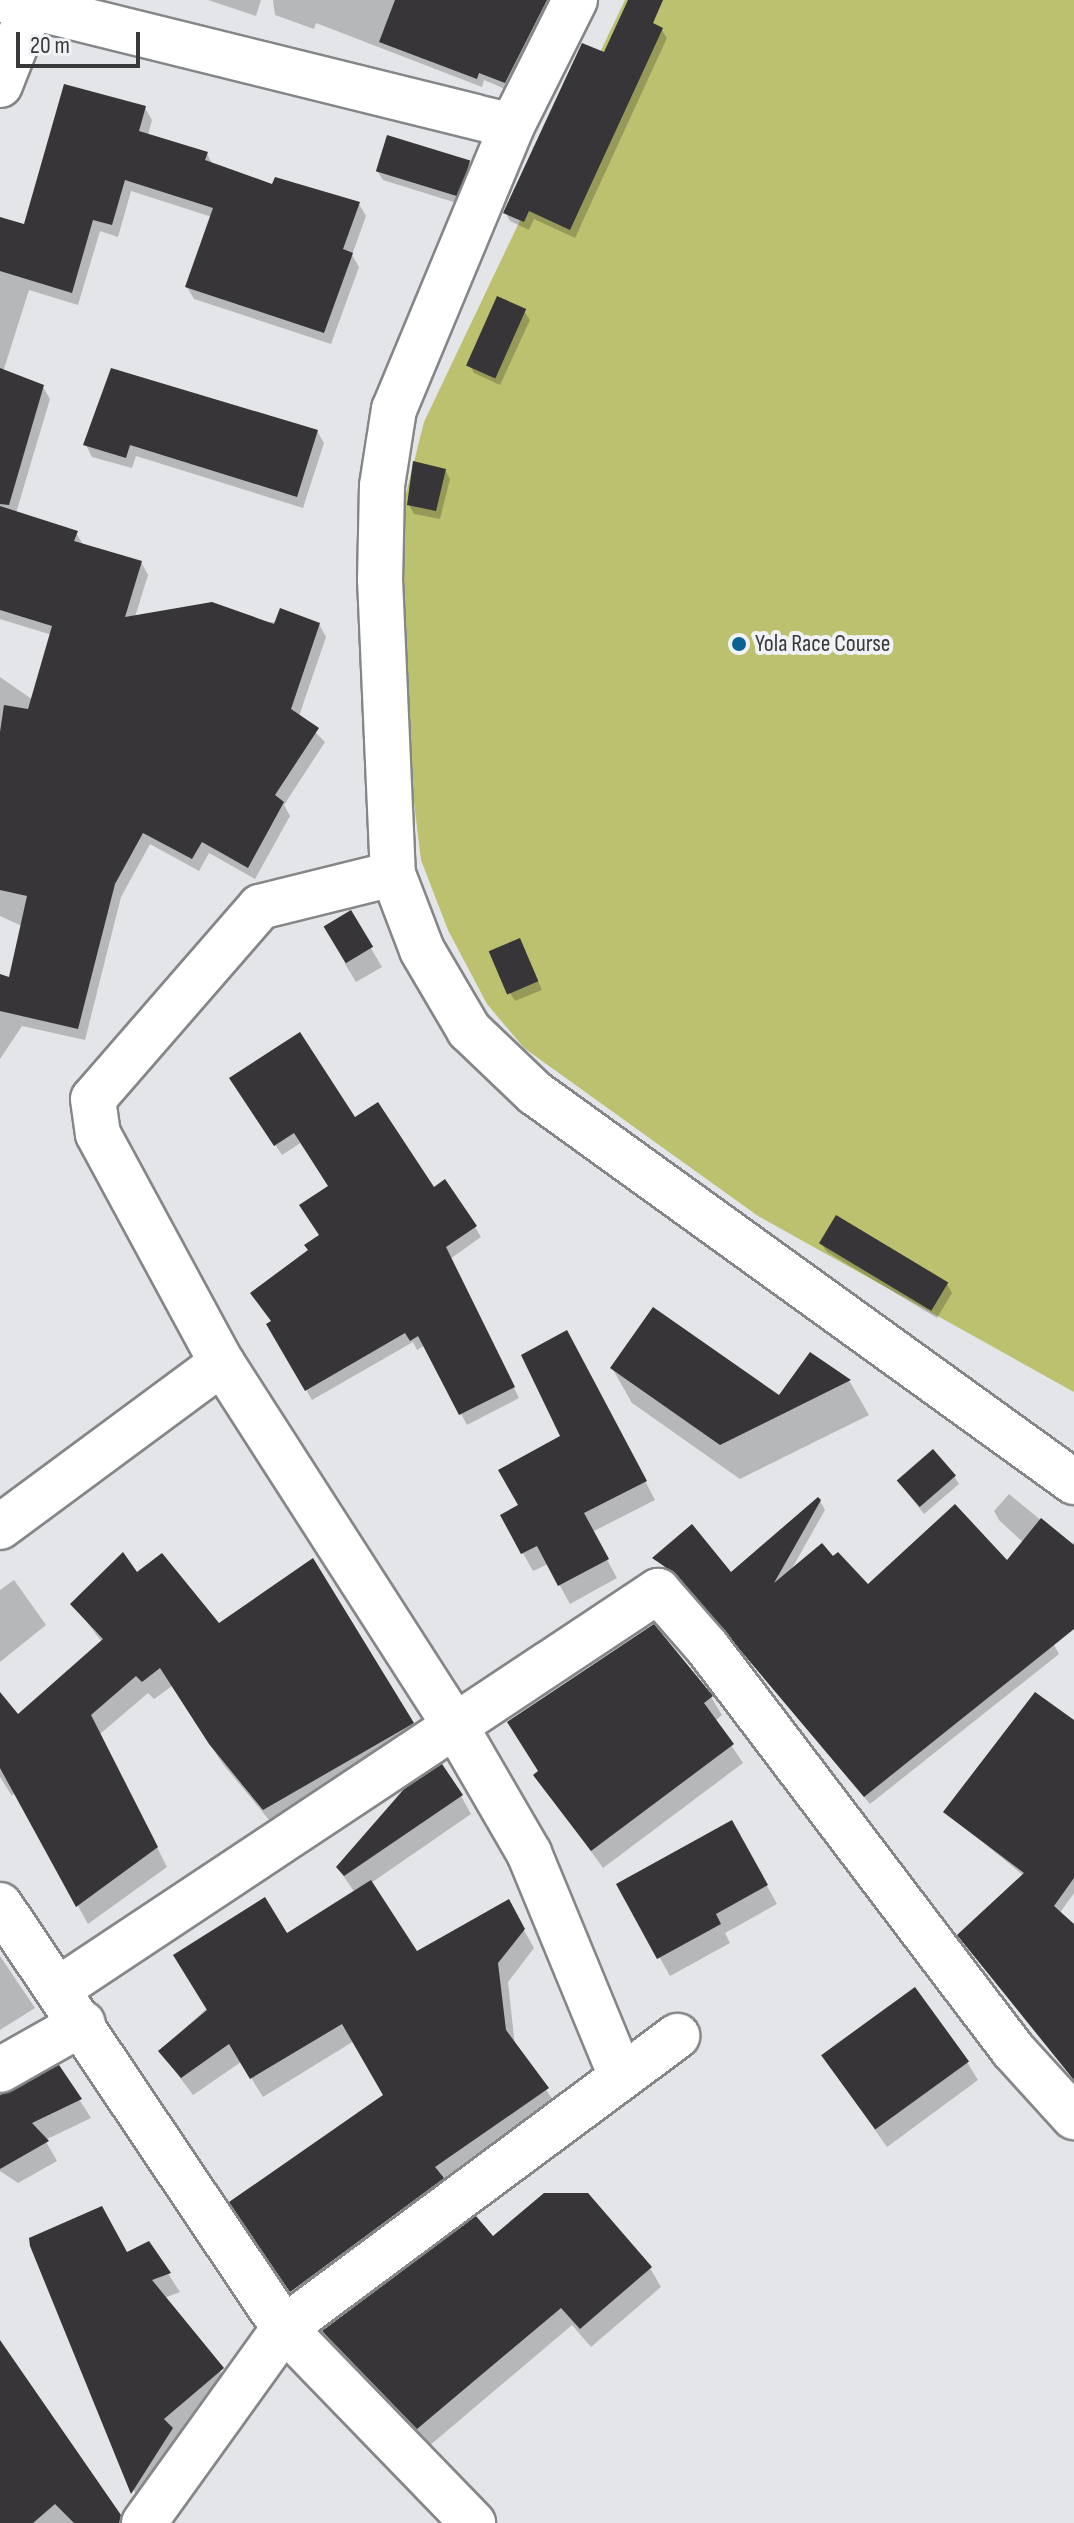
<!DOCTYPE html>
<html>
<head>
<meta charset="utf-8">
<style>
	body { margin:0 }
	#map { position:relative; width:1074px; height:2523px; overflow:hidden; background:#e3e5e8; font-family:"Sofia Sans Condensed",sans-serif }
	div>[style] { position:absolute }
	[style*='--x'] { left:calc(var(--x)*1px); top:calc(var(--y)*1px); width:calc(var(--w)*1px); rotate:calc(var(--a)*1deg) }
	.green>* { inset:0; background:#bcc170 }
	.shadow>* { inset:0; background:#0003 }
	.building>* { inset:0; background:#373537; transform-origin:0 0 }
	.roads { filter:drop-shadow(2px 0 #848688) drop-shadow(-2px 0 #848688) drop-shadow(0 2px #848688) drop-shadow(0 -2px #848688) }
	.minor>* { height:44px; margin:-22px; padding:0 22px; transform-origin:22px; border-radius:22px; background:#fff }
	.tertiary>* { height:44px; margin:-22px; padding:0 22px; transform-origin:22px; border-radius:22px; background:#fff }
	.dots>* { width:22px; height:22px; translate:-50% -50%; box-sizing:border-box; border:4px solid #f0f2f5; border-radius:50% }
	span { translate:-50% -50%; white-space:nowrap; text-align:center; line-height:1.15; -webkit-text-stroke:8px #f0f2f5; paint-order:stroke }
	.poi-label { font-size:24px; color:#38393a }
	.left { translate:0 -50%; text-align:left }
	.scale { position:absolute; left:16px; top:32px; width:124px; height:36px; box-sizing:border-box; border:4px solid #38393a; border-top:0; padding-left:10px; font-size:24px; line-height:28px; white-space:nowrap; color:#38393a; -webkit-text-stroke:6px #f0f2f5; paint-order:stroke }
</style>
</head>
<body>
<div id="map">
	<div class="green">
		<div style="clip-path:polygon(625px 0,1074px 0,1074px 1392px,758px 1216px,524px 1048px,487px 1004px,448px 930px,421px 860px,409px 762px,398px 525px,424px 422px)"></div>
	</div>
	<div class="shadow">
		<div style="clip-path:polygon(208px 0,261px 0,256px 16px)"></div>
		<div style="clip-path:polygon(273px 0,556px 0,510px 91px,484px 80px,482px 87px,316px 23px,314px 29px,275px 15px)"></div>
		<div style="clip-path:polygon(661px 29px,667px 38px,575px 238px,534px 219px,529px 230px,510px 221px,505px 212px,605px 55px)"></div>
		<div style="clip-path:polygon(145px 108px,152px 120px,148px 135px,207px 154px,213px 165px,273px 186px,359px 204px,366px 216px,352px 255px,359px 267px,331px 344px,194px 299px,187px 287px,212px 217px,131px 191px,118px 237px,100px 231px,78px 305px,29px 290px,3px 372px,43px 387px,50px 399px,16px 513px,76px 533px,84px 546px,141px 562px,148px 575px,135px 617px,319px 624px,326px 637px,299px 716px,325px 742px,284px 805px,290px 816px,255px 879px,209px 853px,199px 871px,150px 844px,121px 897px,85px 1040px,22px 1026px,0 1059px,0 977px,10px 979px,22px 926px,0 916px,0 677px,33px 700px,52px 635px,0 619px,0 219px,25px 227px)"></div>
		<div style="clip-path:polygon(469px 163px,474px 172px,460px 204px,383px 180px,377px 171px)"></div>
		<div style="clip-path:polygon(524px 311px,530px 320px,500px 385px,474px 373px,469px 364px)"></div>
		<div style="clip-path:polygon(317px 431px,324px 443px,303px 508px,136px 456px,132px 468px,92px 457px,86px 445px)"></div>
		<div style="clip-path:polygon(445px 470px,450px 479px,440px 519px,414px 514px,409px 505px)"></div>
		<div style="clip-path:polygon(350px 913px,382px 967px,356px 982px,345px 964px)"></div>
		<div style="clip-path:polygon(524px 949px,542px 990px,515px 1001px,510px 993px)"></div>
		<div style="clip-path:polygon(238px 1089px,354px 1120px,475px 1227px,481px 1237px,450px 1259px,519px 1398px,467px 1425px,425px 1345px,417px 1350px,413px 1342px,312px 1400px,269px 1324px,321px 1236px,331px 1187px,302px 1142px,282px 1155px)"></div>
		<div style="clip-path:polygon(821px 1243px,947px 1284px,952px 1293px,937px 1318px,827px 1252px)"></div>
		<div style="clip-path:polygon(577px 1351px,655px 1500px,592px 1532px,617px 1578px,570px 1604px,548px 1564px,533px 1571px,502px 1516px,520px 1506px,563px 1437px)"></div>
		<div style="clip-path:polygon(811px 1355px,850px 1382px,869px 1415px,740px 1479px,632px 1403px,612px 1368px,780px 1398px)"></div>
		<div style="clip-path:polygon(954px 1476px,959px 1484px,924px 1514px,898px 1481px)"></div>
		<div style="clip-path:polygon(1009px 1494px,1071px 1545px,1074px 1542px,1074px 1590px,999px 1520px,994px 1511px)"></div>
		<div style="clip-path:polygon(820px 1501px,825px 1510px,790px 1572px,833px 1559px,868px 1587px,1054px 1645px,1059px 1654px,870px 1804px,684px 1583px,654px 1558px,731px 1574px)"></div>
		<div style="clip-path:polygon(136px 1575px,218px 1625px,413px 1724px,423px 1742px,275px 1827px,222px 1763px,172px 1686px,154px 1699px,148px 1693px,100px 1734px,167px 1867px,88px 1924px,15px 1792px,12px 1796px,0 1777px,0 1695px,18px 1716px,102px 1642px,73px 1604px)"></div>
		<div style="clip-path:polygon(14px 1580px,46px 1625px,0 1662px,0 1590px)"></div>
		<div style="clip-path:polygon(711px 1697px,722px 1715px,715px 1721px,743px 1763px,603px 1868px,536px 1775px)"></div>
		<div style="clip-path:polygon(1074px 1723px,1074px 1893px,1059px 1914px,1074px 1927px,1074px 2080px,965px 1944px,1024px 1876px,946px 1812px)"></div>
		<div style="clip-path:polygon(461px 1796px,471px 1814px,371px 1883px,416px 1953px,508px 1902px,534px 1948px,508px 1982px,515px 2046px,558px 2107px,302px 2309px,243px 2221px,386px 2095px,354px 2041px,263px 2097px,241px 2062px,193px 2095px,160px 2051px,286px 1936px,355px 1893px,338px 1868px)"></div>
		<div style="clip-path:polygon(731px 1822px,777px 1904px,725px 1933px,730px 1943px,670px 1976px,619px 1885px)"></div>
		<div style="clip-path:polygon(0 1956px,35px 2008px,0 2030px)"></div>
		<div style="clip-path:polygon(823px 2056px,967px 2062px,978px 2080px,887px 2147px)"></div>
		<div style="clip-path:polygon(59px 2068px,91px 2118px,45px 2140px,57px 2161px,18px 2183px,0 2171px,0 2095px)"></div>
		<div style="clip-path:polygon(32px 2239px,127px 2255px,148px 2243px,180px 2292px,164px 2298px,233px 2388px,176px 2436px,183px 2448px,142px 2510px)"></div>
		<div style="clip-path:polygon(493px 2239px,650px 2268px,661px 2287px,591px 2347px,572px 2325px,429px 2446px,335px 2350px,324px 2332px)"></div>
		<div style="clip-path:polygon(0 2343px,116px 2511px,123px 2523px,25px 2523px,0 2488px)"></div>
	</div>
	<div class="building">
		<div style="clip-path:polygon(395px 0,547px 0,505px 83px,479px 73px,477px 79px,379px 42px)"></div>
		<div style="clip-path:polygon(628px 0,663px 0,653px 23px,663px 28px,570px 230px,529px 211px,524px 222px,503px 213px,582px 43px,604px 52px)"></div>
		<div style="clip-path:polygon(64px 84px,146px 106px,139px 131px,208px 152px,205px 160px,272px 184px,275px 177px,360px 202px,343px 249px,353px 253px,324px 333px,185px 287px,213px 208px,125px 180px,112px 225px,93px 220px,72px 293px,0 271px,0 217px,24px 224px)"></div>
		<div style="left:387px;top:135px;width:87px;height:38px;rotate:17deg"></div>
		<div style="left:497px;top:296px;width:32px;height:76px;rotate:24deg"></div>
		<div style="clip-path:polygon(0 368px,44px 385px,9px 505px,0 504px)"></div>
		<div style="clip-path:polygon(111px 368px,318px 430px,297px 497px,130px 445px,126px 458px,83px 445px)"></div>
		<div style="clip-path:polygon(413px 461px,446px 469px,436px 511px,407px 505px)"></div>
		<div style="clip-path:polygon(0 506px,78px 531px,74px 541px,142px 561px,125px 617px,212px 602px,274px 624px,280px 608px,320px 623px,291px 709px,319px 728px,275px 795px,284px 802px,248px 868px,202px 842px,192px 859px,143px 833px,115px 884px,78px 1029px,0 1011px,0 974px,9px 977px,27px 896px,0 890px,0 732px,4px 705px,28px 709px,52px 626px,0 610px)"></div>
		<div style="left:351px;top:910px;width:43px;height:32px;rotate:59deg"></div>
		<div style="left:520px;top:938px;width:47px;height:34px;rotate:67deg"></div>
		<div style="clip-path:polygon(300px 1032px,355px 1117px,378px 1102px,434px 1187px,445px 1179px,477px 1226px,446px 1247px,515px 1387px,459px 1415px,418px 1336px,410px 1341px,405px 1333px,305px 1391px,266px 1324px,271px 1321px,250px 1293px,308px 1250px,304px 1245px,319px 1235px,299px 1205px,328px 1186px,294px 1133px,274px 1146px,229px 1078px)"></div>
		<div style="left:836px;top:1215px;width:131px;height:33px;rotate:31deg"></div>
		<div style="clip-path:polygon(653px 1307px,779px 1395px,810px 1352px,851px 1380px,720px 1445px,610px 1368px)"></div>
		<div style="clip-path:polygon(567px 1330px,647px 1481px,584px 1513px,609px 1559px,558px 1586px,537px 1546px,521px 1554px,500px 1515px,518px 1505px,498px 1470px,560px 1436px,521px 1355px)"></div>
		<div style="left:933px;top:1449px;width:35px;height:48px;rotate:49deg"></div>
		<div style="clip-path:polygon(818px 1497px,821px 1500px,774px 1583px,822px 1543px,833px 1556px,838px 1552px,868px 1584px,955px 1504px,1007px 1560px,1041px 1518px,1074px 1545px,1074px 1629px,864px 1797px,677px 1575px,652px 1558px,692px 1524px,731px 1572px)"></div>
		<div style="clip-path:polygon(123px 1552px,137px 1572px,162px 1553px,219px 1623px,313px 1558px,414px 1723px,263px 1810px,209px 1744px,160px 1668px,142px 1682px,136px 1676px,91px 1715px,158px 1847px,76px 1907px,0 1768px,0 1692px,18px 1714px,103px 1639px,70px 1604px)"></div>
		<div style="clip-path:polygon(654px 1624px,713px 1696px,704px 1703px,734px 1744px,591px 1851px,533px 1775px,538px 1771px,507px 1722px)"></div>
		<div style="clip-path:polygon(1035px 1692px,1074px 1720px,1074px 1878px,1054px 1906px,1074px 1924px,1074px 2080px,957px 1935px,1024px 1873px,943px 1812px)"></div>
		<div style="clip-path:polygon(442px 1764px,463px 1795px,344px 1876px,336px 1867px,404px 1789px)"></div>
		<div style="clip-path:polygon(732px 1820px,768px 1885px,716px 1914px,721px 1924px,657px 1959px,616px 1884px)"></div>
		<div style="clip-path:polygon(371px 1880px,417px 1951px,509px 1899px,525px 1929px,498px 1963px,506px 2030px,549px 2088px,435px 2167px,444px 2178px,290px 2292px,229px 2202px,383px 2095px,342px 2024px,250px 2079px,229px 2044px,181px 2078px,158px 2051px,207px 2010px,173px 1955px,265px 1897px,287px 1933px)"></div>
		<div style="left:915px;top:1987px;width:92px;height:116px;rotate:54deg"></div>
		<div style="clip-path:polygon(59px 2065px,82px 2099px,32px 2123px,49px 2141px,0 2169px,0 2095px)"></div>
		<div style="clip-path:polygon(544px 2193px,588px 2193px,652px 2267px,580px 2329px,561px 2308px,417px 2429px,322px 2331px,476px 2216px,493px 2236px)"></div>
		<div style="clip-path:polygon(102px 2206px,127px 2252px,149px 2241px,171px 2273px,152px 2280px,224px 2368px,164px 2419px,173px 2428px,131px 2494px,30px 2246px,29px 2238px)"></div>
		<div style="clip-path:polygon(0 2340px,121px 2515px,119px 2523px,74px 2523px,55px 2504px,33px 2523px,0 2523px)"></div>
	</div>
	<div class="roads">
		<div class="minor">
			<div style="--x:3;--y:0;--w:524;--a:13.9"></div>
			<div style="--x:0;--y:85;--w:82;--a:-68.5"></div>
			<div style="--x:30;--y:9;--w:28;--a:-15"></div>
			<div style="--x:393;--y:874;--w:137;--a:166.1"></div>
			<div style="--x:260;--y:907;--w:254;--a:131"></div>
			<div style="--x:93;--y:1099;--w:35;--a:82"></div>
			<div style="--x:98;--y:1134;--w:260;--a:61.6"></div>
			<div style="--x:222;--y:1363;--w:433;--a:57.3"></div>
			<div style="--x:456;--y:1727;--w:146;--a:59.9"></div>
			<div style="--x:529;--y:1853;--w:241;--a:67.6"></div>
			<div style="--x:0;--y:1527;--w:276;--a:-36.5"></div>
			<div style="--x:0;--y:1905;--w:509;--a:56.12"></div>
			<div style="--x:284;--y:2328;--w:272;--a:45.9"></div>
			<div style="--x:60;--y:1988;--w:718;--a:-33.58"></div>
			<div style="--x:658;--y:1591;--w:74;--a:48.8"></div>
			<div style="--x:707;--y:1647;--w:506;--a:52.79"></div>
			<div style="--x:1013;--y:2050;--w:91;--a:47.7"></div>
			<div style="--x:0;--y:2070;--w:95;--a:-29.5"></div>
			<div style="--x:144;--y:2523;--w:240;--a:-54.3"></div>
			<div style="--x:284;--y:2328;--w:490;--a:-36.6"></div>
		</div>
		<div class="tertiary">
			<div style="--x:575;--y:0;--w:141;--a:116.6"></div>
			<div style="--x:512;--y:126;--w:307;--a:112.6"></div>
			<div style="--x:394;--y:409;--w:78;--a:98.9"></div>
			<div style="--x:382;--y:486;--w:93;--a:91.2"></div>
			<div style="--x:380;--y:579;--w:295;--a:87.5"></div>
			<div style="--x:393;--y:874;--w:81;--a:69.1"></div>
			<div style="--x:422;--y:950;--w:93;--a:59.6"></div>
			<div style="--x:469;--y:1030;--w:91;--a:43.7"></div>
			<div style="--x:535;--y:1093;--w:665;--a:35.82"></div>
		</div>
	</div>
	<div class="dots">
		<div style="left:739px;top:644px;background:#0b6192"></div>
	</div>
	<div class="poi-label">
		<span class="left" style="left:755px;top:644px">Yola Race Course</span>
	</div>
	<div class="scale">20 m</div>
</div>
</body>
</html>
